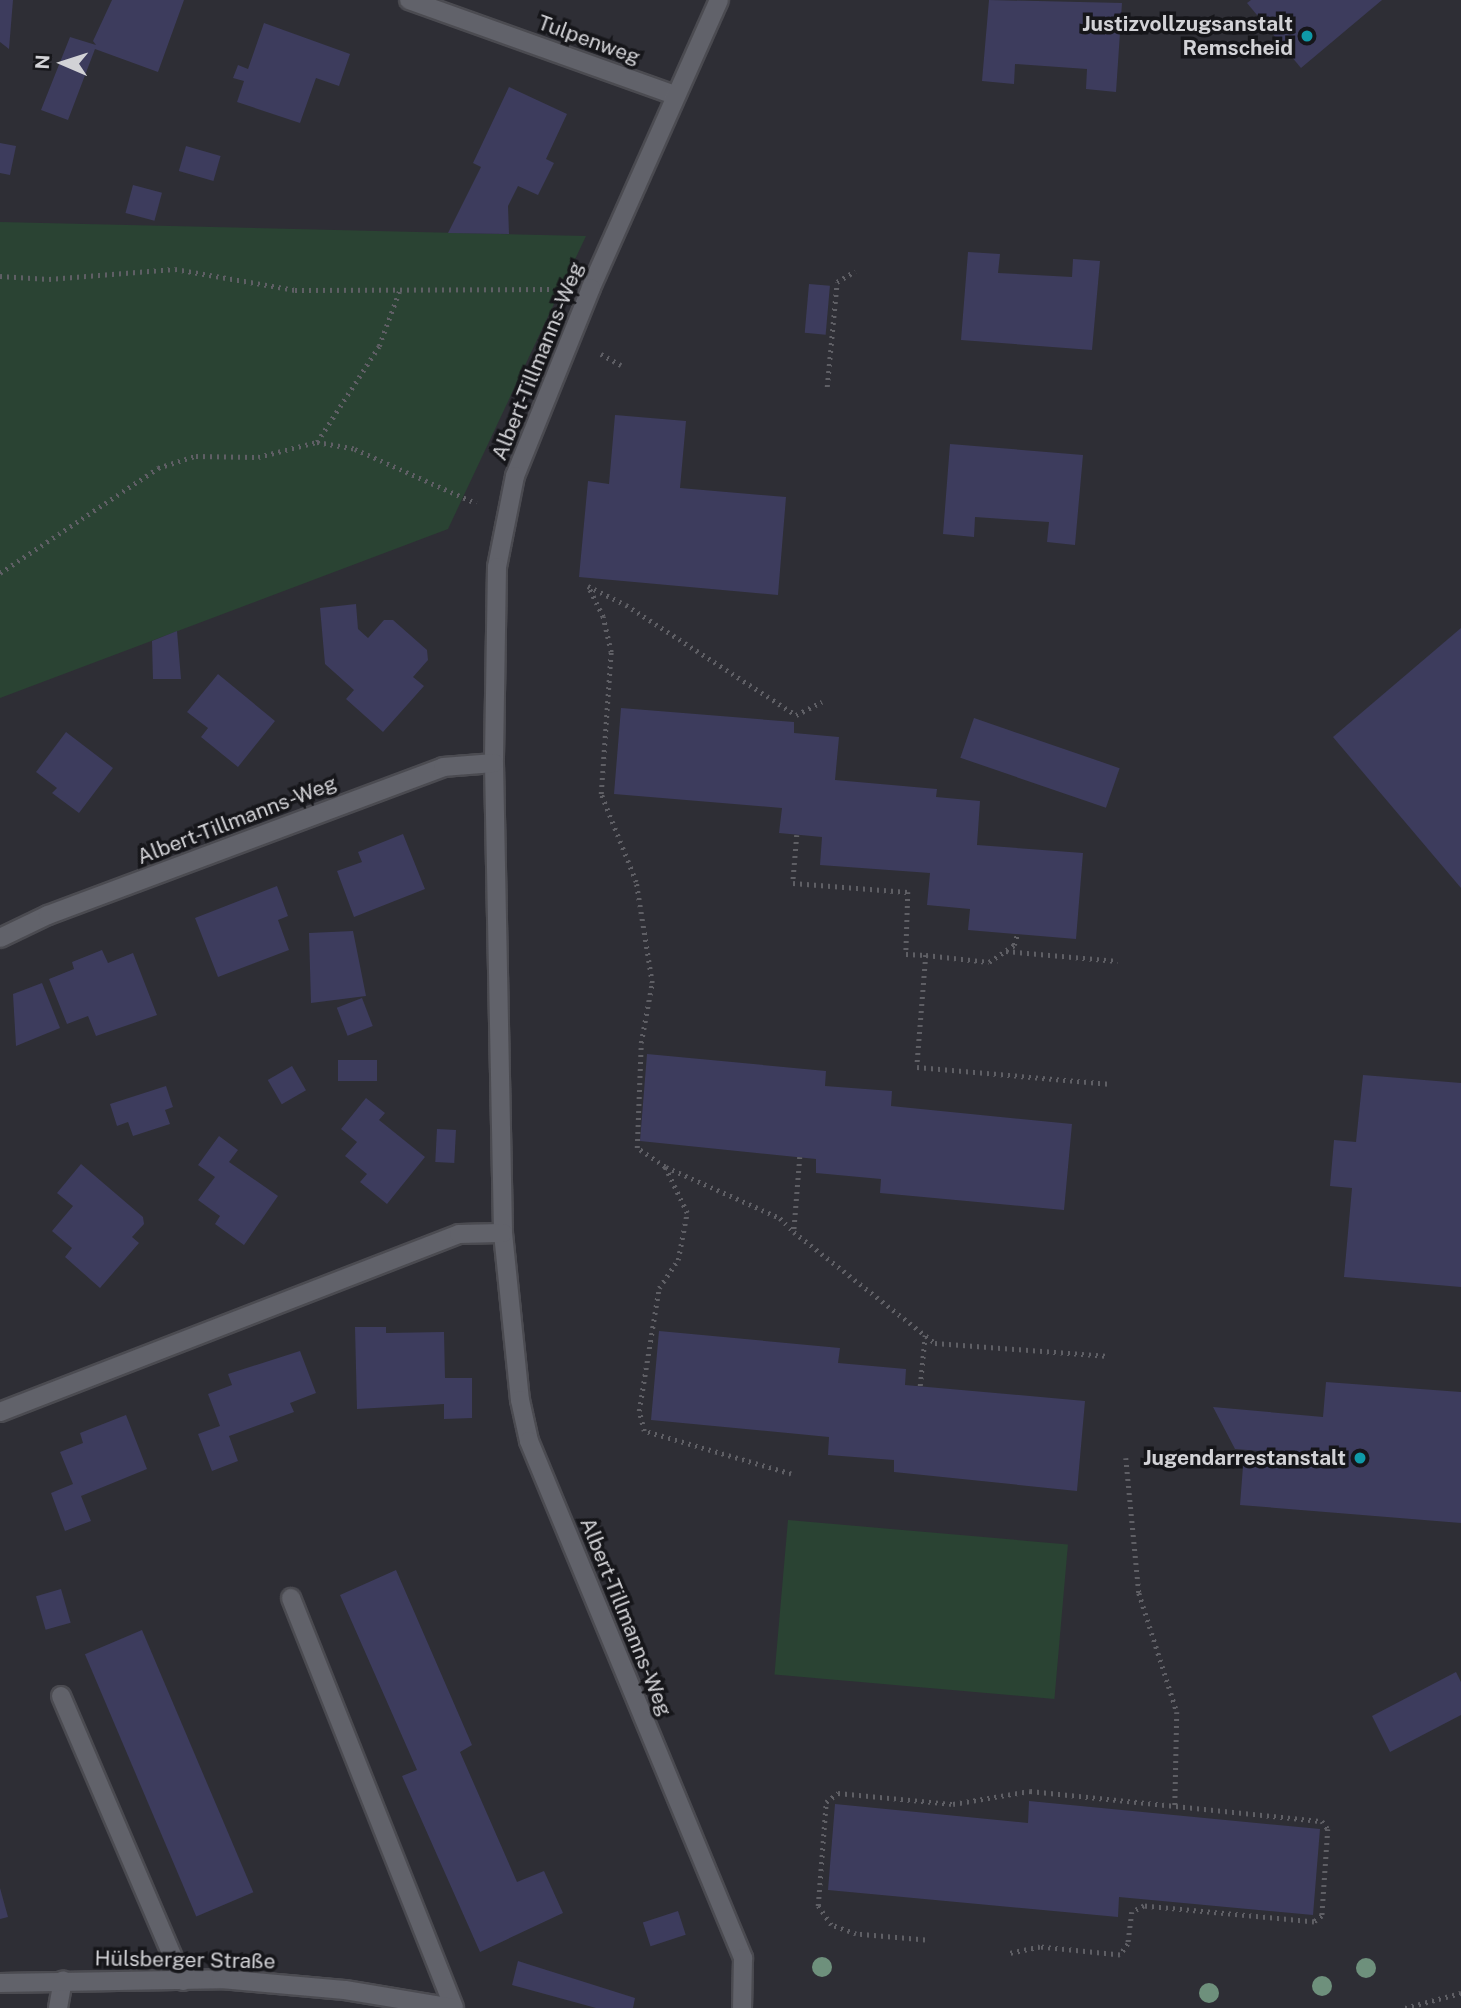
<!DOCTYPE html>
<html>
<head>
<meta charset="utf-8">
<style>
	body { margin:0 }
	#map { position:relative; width:1461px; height:2008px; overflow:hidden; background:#2e2e35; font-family:"Public Sans",sans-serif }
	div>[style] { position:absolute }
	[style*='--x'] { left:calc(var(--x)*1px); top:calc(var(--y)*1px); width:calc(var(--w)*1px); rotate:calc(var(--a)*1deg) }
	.green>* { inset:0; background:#2a4333; transform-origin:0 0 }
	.building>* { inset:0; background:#3d3c5d; transform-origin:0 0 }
	.path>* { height:4.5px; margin-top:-2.25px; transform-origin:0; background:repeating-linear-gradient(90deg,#5f5f65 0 2px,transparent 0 7px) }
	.roads { filter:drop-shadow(2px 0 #4b4b51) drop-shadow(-2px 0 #4b4b51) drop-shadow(0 2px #4b4b51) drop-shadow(0 -2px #4b4b51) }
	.service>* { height:18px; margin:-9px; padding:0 9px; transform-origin:9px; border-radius:9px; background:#61626a }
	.minor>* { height:18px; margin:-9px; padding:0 9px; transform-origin:9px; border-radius:9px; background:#61626a }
	.trees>* { width:20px; height:20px; margin:-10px; border-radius:50%; background:#6e907c }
	.dots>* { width:19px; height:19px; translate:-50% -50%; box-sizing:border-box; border:4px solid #16161a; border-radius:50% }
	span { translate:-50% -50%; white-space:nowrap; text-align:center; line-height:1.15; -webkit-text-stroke:7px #16161a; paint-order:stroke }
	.poi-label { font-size:21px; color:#d2d2d6; font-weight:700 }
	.right { translate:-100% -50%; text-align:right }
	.street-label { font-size:21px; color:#d2d2d6 }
	.north { position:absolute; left:28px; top:28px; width:70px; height:70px; -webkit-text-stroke:5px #16161a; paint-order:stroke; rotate:273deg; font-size:19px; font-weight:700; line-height:28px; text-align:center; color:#d2d2d6 }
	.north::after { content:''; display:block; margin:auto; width:24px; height:32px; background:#d2d2d6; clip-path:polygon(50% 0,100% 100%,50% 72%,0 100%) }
</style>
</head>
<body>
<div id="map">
	<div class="green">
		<div style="clip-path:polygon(0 222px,586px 236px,448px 529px,0 698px)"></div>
		<div style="left:788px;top:1520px;width:281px;height:155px;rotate:5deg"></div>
	</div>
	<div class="building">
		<div style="clip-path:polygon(0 0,13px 0,9px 49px,0 42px)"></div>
		<div style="clip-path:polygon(112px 0,184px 0,158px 72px,95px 49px,68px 120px,41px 110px,70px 37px,96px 45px,93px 41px)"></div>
		<div style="clip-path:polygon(989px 0,1122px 3px,1116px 92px,1086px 89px,1087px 69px,1015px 64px,1014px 84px,982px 81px)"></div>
		<div style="clip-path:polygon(1251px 0,1382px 0,1301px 68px,1247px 3px)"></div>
		<div style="clip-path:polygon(264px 23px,350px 54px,339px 86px,316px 78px,300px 123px,237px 102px,244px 81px,233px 78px,238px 65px,248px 69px)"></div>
		<div style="clip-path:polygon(509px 87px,567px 114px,546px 159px,554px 163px,538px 195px,518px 186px,508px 206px,509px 234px,448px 233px,481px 167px,473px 163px)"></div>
		<div style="clip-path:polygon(0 143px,16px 146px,10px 175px,0 173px)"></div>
		<div style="left:186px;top:146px;width:36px;height:26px;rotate:16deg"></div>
		<div style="left:133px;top:185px;width:30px;height:29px;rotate:15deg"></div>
		<div style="clip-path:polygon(968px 252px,1000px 254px,998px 273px,1072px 277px,1073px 259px,1100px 261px,1092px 350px,961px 340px)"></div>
		<div style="left:809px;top:284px;width:21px;height:49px;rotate:5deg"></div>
		<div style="clip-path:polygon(615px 415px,686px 421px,680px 488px,786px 497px,778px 595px,579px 577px,588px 481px,609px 484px)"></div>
		<div style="clip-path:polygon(950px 444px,1083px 455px,1075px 545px,1047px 542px,1049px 522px,975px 517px,974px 537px,943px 534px)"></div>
		<div style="clip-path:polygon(356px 604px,358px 629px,368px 638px,384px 620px,393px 620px,427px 650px,428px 660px,413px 677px,424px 686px,383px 732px,346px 699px,354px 690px,325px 664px,320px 608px)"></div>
		<div style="clip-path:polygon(1461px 628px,1461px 888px,1333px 737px)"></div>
		<div style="clip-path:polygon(177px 631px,181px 679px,153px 679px,152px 641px)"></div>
		<div style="clip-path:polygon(218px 674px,275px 721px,238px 767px,201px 737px,208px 728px,187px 712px)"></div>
		<div style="clip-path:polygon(621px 708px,794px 722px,794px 733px,839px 737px,835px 780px,937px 789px,936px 797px,980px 801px,977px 845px,1083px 853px,1076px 939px,968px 930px,970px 909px,927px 905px,930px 873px,820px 865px,822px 837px,779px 833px,782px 808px,614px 794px)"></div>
		<div style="left:974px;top:718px;width:154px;height:42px;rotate:19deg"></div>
		<div style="clip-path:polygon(66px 732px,113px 768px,79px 813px,52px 793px,57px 788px,36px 772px)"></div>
		<div style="clip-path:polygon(403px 834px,425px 889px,354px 917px,337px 871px,362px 862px,358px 852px)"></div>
		<div style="clip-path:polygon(277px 886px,288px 916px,278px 920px,289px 950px,218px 977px,195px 918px)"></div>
		<div style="clip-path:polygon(353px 931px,366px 996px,311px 1003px,309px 933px)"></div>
		<div style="clip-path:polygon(102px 950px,108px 963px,133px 953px,157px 1015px,96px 1036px,88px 1016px,67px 1024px,49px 979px,74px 969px,72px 962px)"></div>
		<div style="clip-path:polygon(42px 983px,60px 1028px,16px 1046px,13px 994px)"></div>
		<div style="left:362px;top:998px;width:30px;height:27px;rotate:69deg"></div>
		<div style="clip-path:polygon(647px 1054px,826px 1071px,825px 1086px,892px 1091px,891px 1106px,1072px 1124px,1064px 1210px,880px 1193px,881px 1179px,816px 1173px,816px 1159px,640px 1141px)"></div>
		<div style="left:338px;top:1060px;width:39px;height:21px"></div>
		<div style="left:292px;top:1066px;width:28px;height:28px;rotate:60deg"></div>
		<div style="clip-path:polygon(1363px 1075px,1461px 1083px,1461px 1287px,1344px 1277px,1352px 1188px,1330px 1186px,1334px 1140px,1356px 1142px)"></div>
		<div style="clip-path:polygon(166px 1086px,173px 1107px,165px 1110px,170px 1124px,133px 1136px,128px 1122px,117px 1126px,110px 1104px)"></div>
		<div style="clip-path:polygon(366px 1098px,385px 1113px,379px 1120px,425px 1157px,387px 1204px,360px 1182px,367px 1174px,345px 1156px,357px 1142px,341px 1129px)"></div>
		<div style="left:437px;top:1129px;width:19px;height:33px;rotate:3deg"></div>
		<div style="clip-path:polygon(219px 1136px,238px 1150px,229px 1162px,278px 1196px,244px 1245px,215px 1224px,220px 1216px,198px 1200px,215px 1177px,198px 1165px)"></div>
		<div style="clip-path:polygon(81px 1164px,143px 1217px,144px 1224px,132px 1237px,139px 1243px,100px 1288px,65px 1257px,72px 1248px,52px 1231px,73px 1206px,57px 1193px)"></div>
		<div style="clip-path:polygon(355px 1327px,386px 1327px,386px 1333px,444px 1332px,445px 1378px,472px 1378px,472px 1418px,444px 1419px,444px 1404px,357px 1409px)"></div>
		<div style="clip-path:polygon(659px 1331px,840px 1348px,838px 1363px,906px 1369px,905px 1385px,1085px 1401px,1077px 1491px,894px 1472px,894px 1460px,828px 1455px,829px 1437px,651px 1420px)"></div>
		<div style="clip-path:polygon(300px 1351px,316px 1393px,290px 1403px,294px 1412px,229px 1436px,238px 1461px,212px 1471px,198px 1434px,220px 1426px,208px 1394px,232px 1385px,228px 1374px)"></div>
		<div style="clip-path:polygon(1326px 1382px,1461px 1392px,1461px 1523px,1240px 1505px,1243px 1466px,1259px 1467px,1260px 1451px,1235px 1449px,1213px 1407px,1323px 1417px)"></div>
		<div style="clip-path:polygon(126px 1415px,147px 1469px,81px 1496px,91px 1521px,65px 1531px,51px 1493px,73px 1484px,60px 1452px,83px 1443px,80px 1433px)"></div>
		<div style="clip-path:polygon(396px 1570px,472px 1745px,460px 1752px,517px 1882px,544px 1871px,563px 1913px,480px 1952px,402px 1776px,417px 1770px,340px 1595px)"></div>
		<div style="left:61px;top:1589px;width:35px;height:26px;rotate:74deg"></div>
		<div style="left:142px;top:1630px;width:285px;height:62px;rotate:67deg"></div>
		<div style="clip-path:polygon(1456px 1672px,1461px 1682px,1461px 1715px,1390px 1752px,1372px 1716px)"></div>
		<div style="clip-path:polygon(1029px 1801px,1320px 1829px,1313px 1915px,1119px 1897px,1118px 1917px,828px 1890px,835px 1804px,1028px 1823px)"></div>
		<div style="clip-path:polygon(0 1888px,8px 1917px,0 1919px)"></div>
		<div style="left:678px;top:1911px;width:25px;height:37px;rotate:72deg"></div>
		<div style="clip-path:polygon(518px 1961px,635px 1998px,633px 2008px,596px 2008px,512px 1985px)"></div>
	</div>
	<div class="path">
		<div style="--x:0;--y:276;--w:49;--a:3.5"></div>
		<div style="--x:49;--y:279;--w:126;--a:-4.5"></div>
		<div style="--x:175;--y:269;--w:122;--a:9.9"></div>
		<div style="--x:295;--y:290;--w:258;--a:-0.2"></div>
		<div style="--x:601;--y:354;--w:23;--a:29"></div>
		<div style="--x:827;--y:387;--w:105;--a:-84.6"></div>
		<div style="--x:837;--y:282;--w:21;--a:-31"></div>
		<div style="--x:317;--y:442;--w:114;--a:-57.1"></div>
		<div style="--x:379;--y:346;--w:58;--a:-69.7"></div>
		<div style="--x:0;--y:573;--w:190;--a:-33.6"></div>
		<div style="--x:158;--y:468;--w:40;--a:-18"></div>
		<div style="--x:196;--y:456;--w:62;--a:0.9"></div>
		<div style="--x:258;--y:457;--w:61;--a:-14.3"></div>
		<div style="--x:317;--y:442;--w:39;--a:10"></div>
		<div style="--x:355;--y:449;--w:133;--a:24.1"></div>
		<div style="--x:797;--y:835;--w:48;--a:94.8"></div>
		<div style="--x:793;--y:883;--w:115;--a:4.5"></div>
		<div style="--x:908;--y:892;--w:62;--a:91.8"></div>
		<div style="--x:906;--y:954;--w:20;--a:3"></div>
		<div style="--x:926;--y:955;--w:112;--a:94.6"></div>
		<div style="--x:917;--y:1067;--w:195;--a:5"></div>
		<div style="--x:1006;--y:951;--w:112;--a:5.1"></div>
		<div style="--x:926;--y:955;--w:63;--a:6.3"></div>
		<div style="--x:989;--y:962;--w:30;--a:-34"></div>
		<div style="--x:1014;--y:945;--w:10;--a:-73"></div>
		<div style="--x:800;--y:1157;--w:75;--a:94.6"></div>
		<div style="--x:794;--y:1232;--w:179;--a:38.2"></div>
		<div style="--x:935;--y:1343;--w:174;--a:4.3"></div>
		<div style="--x:666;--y:1167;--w:125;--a:24.1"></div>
		<div style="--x:780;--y:1218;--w:20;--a:45"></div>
		<div style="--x:920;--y:1386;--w:51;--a:-84.4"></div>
		<div style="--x:1126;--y:1458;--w:136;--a:84.5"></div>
		<div style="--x:1139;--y:1593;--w:125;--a:72.3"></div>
		<div style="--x:1177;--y:1712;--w:93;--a:91.2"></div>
		<div style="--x:791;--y:1474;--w:153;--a:-163.7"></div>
		<div style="--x:644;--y:1431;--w:21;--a:-104"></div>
		<div style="--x:639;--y:1411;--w:125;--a:-80.8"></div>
		<div style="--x:659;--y:1288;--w:34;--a:-56"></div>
		<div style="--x:678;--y:1260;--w:48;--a:-79.2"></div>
		<div style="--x:687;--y:1213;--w:51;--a:-115.6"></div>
		<div style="--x:665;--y:1167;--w:34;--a:-146"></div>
		<div style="--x:637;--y:1148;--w:105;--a:-87.8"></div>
		<div style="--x:641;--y:1043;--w:61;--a:-79.6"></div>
		<div style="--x:652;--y:983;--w:102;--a:-99"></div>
		<div style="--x:636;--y:882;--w:95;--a:-111.7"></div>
		<div style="--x:601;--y:794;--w:142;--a:-86"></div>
		<div style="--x:611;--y:652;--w:36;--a:-103"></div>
		<div style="--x:603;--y:617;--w:34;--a:-116"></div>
		<div style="--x:588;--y:586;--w:42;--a:26.6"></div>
		<div style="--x:626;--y:605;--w:202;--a:32.9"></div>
		<div style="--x:796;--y:715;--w:29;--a:-27"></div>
		<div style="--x:925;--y:1940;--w:69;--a:-175"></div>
		<div style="--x:856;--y:1934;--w:27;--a:-160"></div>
		<div style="--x:831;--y:1925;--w:23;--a:-124"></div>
		<div style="--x:818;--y:1906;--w:104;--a:-85.6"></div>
		<div style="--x:826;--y:1802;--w:15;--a:-37"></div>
		<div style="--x:838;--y:1793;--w:116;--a:5.5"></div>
		<div style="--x:953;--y:1804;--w:78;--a:-9.6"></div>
		<div style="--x:1030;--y:1791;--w:294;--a:5.9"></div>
		<div style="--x:1322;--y:1821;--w:10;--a:53"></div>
		<div style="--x:1328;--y:1829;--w:87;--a:93.9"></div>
		<div style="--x:1322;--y:1916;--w:10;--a:143"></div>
		<div style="--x:1314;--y:1922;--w:171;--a:-174.6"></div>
		<div style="--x:1144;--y:1906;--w:13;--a:153"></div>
		<div style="--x:1132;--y:1912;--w:32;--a:97"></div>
		<div style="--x:1128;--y:1944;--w:14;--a:126"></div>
		<div style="--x:1120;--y:1955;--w:80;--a:-174.3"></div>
		<div style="--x:1040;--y:1947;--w:34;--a:168"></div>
		<div style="--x:1405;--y:2008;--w:58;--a:-15"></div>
	</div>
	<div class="roads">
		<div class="service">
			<div style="--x:291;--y:1598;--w:441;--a:68.3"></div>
			<div style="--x:61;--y:1696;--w:310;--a:66.8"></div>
			<div style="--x:58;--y:2008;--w:28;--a:-80"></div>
		</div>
		<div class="minor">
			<div style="--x:409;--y:0;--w:282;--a:19.7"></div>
			<div style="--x:719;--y:0;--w:315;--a:114"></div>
			<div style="--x:591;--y:288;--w:203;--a:112"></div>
			<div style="--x:515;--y:476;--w:93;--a:101.2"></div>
			<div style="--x:497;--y:567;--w:196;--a:90.9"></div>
			<div style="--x:494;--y:763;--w:470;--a:88.9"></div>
			<div style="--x:503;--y:1233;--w:168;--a:84.2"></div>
			<div style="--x:520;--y:1400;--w:42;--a:77.6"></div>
			<div style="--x:529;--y:1441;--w:560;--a:67.51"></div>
			<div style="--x:743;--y:1958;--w:50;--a:91.1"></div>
			<div style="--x:0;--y:938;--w:53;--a:-25.6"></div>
			<div style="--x:48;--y:915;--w:422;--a:-20.5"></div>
			<div style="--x:443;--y:767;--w:51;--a:-4.5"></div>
			<div style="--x:0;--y:1412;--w:492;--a:-21.2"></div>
			<div style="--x:459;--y:1234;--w:44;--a:-1.3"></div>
			<div style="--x:0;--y:1983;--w:221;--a:-1"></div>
			<div style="--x:221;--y:1979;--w:124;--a:5.1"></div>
			<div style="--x:345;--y:1990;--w:109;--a:9.5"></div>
		</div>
	</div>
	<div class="trees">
		<div style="left:822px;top:1967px"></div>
		<div style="left:1366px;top:1968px"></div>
		<div style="left:1322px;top:1986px"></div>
		<div style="left:1209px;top:1993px"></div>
	</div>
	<div class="dots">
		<div style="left:1307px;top:36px;background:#0f9aa8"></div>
		<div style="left:1360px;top:1458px;background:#0f9aa8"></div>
	</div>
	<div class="poi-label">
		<span class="right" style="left:1293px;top:36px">Justizvollzugsanstalt<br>Remscheid</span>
		<span class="right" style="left:1346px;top:1458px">Jugendarrestanstalt</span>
	</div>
	<div class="street-label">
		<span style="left:589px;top:40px;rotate:20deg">Tulpenweg</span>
		<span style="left:538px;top:361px;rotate:-68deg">Albert-Tillmanns-Weg</span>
		<span style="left:237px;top:820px;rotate:-21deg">Albert-Tillmanns-Weg</span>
		<span style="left:626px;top:1617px;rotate:68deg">Albert-Tillmanns-Weg</span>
		<span style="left:185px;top:1960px;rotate:1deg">Hülsberger Straße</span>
	</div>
	<div class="north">N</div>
</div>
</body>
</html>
